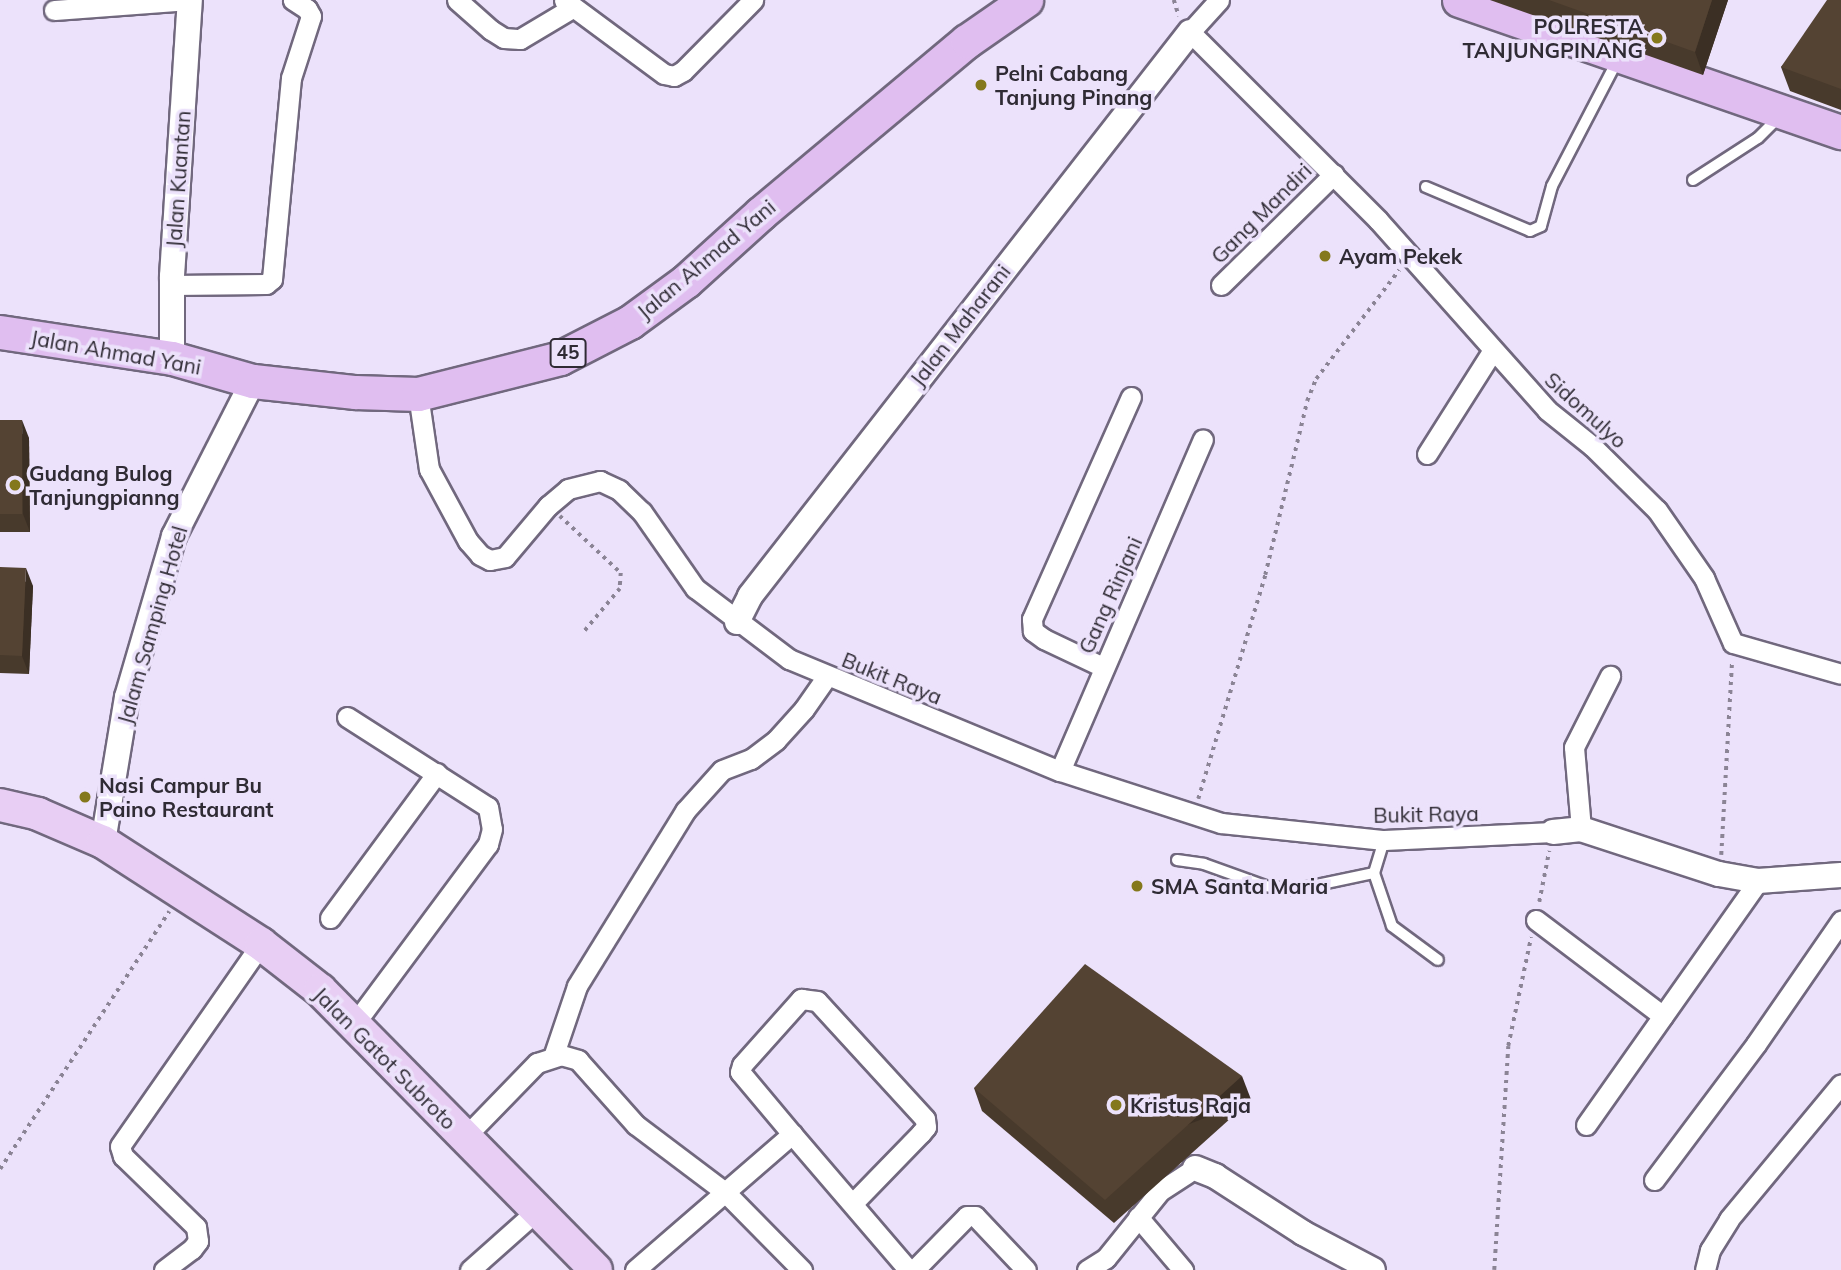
<!DOCTYPE html>
<html>
<head>
<meta charset="utf-8">
<style>
	body { margin:0 }
	#map { position:relative; width:1841px; height:1270px; overflow:hidden; background:#ece2fb; font-family:Mulish,sans-serif }
	div>[style] { position:absolute }
	[style*='--x'] { left:calc(var(--x)*1px); top:calc(var(--y)*1px); width:calc(var(--w)*1px); rotate:calc(var(--a)*1deg) }
	.path>* { height:3.5px; margin-top:-1.75px; transform-origin:0; background:repeating-linear-gradient(90deg,#8b8495 0 3.5px,transparent 0 8.5px) }
	.roads { filter:drop-shadow(2px 0 #71687e) drop-shadow(-2px 0 #71687e) drop-shadow(0 2px #71687e) drop-shadow(0 -2px #71687e) }
	.service>* { height:10px; margin:-5px; padding:0 5px; transform-origin:5px; border-radius:5px; background:#fff }
	.minor>* { height:19px; margin:-9.5px; padding:0 9.5px; transform-origin:9.5px; border-radius:9.5px; background:#fff }
	.tertiary>* { height:24px; margin:-12px; padding:0 12px; transform-origin:12px; border-radius:12px; background:#fff }
	.primary>* { height:32px; margin:-16px; padding:0 16px; transform-origin:16px; border-radius:16px; background:#e8cef4 }
	.trunk>* { height:33px; margin:-16.5px; padding:0 16.5px; transform-origin:16.5px; border-radius:16.5px; background:#e0bef0 }
	.wall>* { inset:0; background:#483a2c }
	.shaded-wall>* { inset:0; background:#3b2f24; transform-origin:0 0 }
	.building>* { inset:0; background:#544333; transform-origin:0 0 }
	.dots>* { width:19px; height:19px; translate:-50% -50%; box-sizing:border-box; border:4px solid #ece2fb; border-radius:50% }
	span { translate:-50% -50%; white-space:nowrap; text-align:center; line-height:1.15; -webkit-text-stroke:7px #ece2fb; paint-order:stroke }
	.shield-label span { padding:2px 5px; background:#ece2fb; border:2px solid; border-radius:5px; -webkit-text-stroke-width:0 }
	.shield-label { font-size:19px; color:#2f2b34; font-weight:700 }
	.poi-label { font-size:21px; color:#2f2b34; font-weight:700 }
	.right { translate:-100% -50%; text-align:right }
	.left { translate:0 -50%; text-align:left }
	.street-label { font-size:21px; color:#2f2b34 }
</style>
</head>
<body>
<div id="map">
	<div class="path">
		<div style="--x:1174;--y:0;--w:17;--a:73"></div>
		<div style="--x:560;--y:516;--w:83;--a:43.1"></div>
		<div style="--x:621;--y:573;--w:16;--a:94"></div>
		<div style="--x:620;--y:589;--w:56;--a:129.9"></div>
		<div style="--x:1198;--y:799;--w:234;--a:-73.3"></div>
		<div style="--x:1265;--y:575;--w:179;--a:-76.4"></div>
		<div style="--x:1307;--y:401;--w:24;--a:-68"></div>
		<div style="--x:1316;--y:379;--w:137;--a:-52.7"></div>
		<div style="--x:1721;--y:855;--w:195;--a:-86.8"></div>
		<div style="--x:1539;--y:902;--w:52;--a:-78.9"></div>
		<div style="--x:0;--y:1169;--w:308;--a:-56.7"></div>
		<div style="--x:1494;--y:1270;--w:224;--a:-86.4"></div>
		<div style="--x:1508;--y:1046;--w:111;--a:-78.1"></div>
	</div>
	<div class="roads">
		<div class="service">
			<div style="--x:1693;--y:180;--w:77;--a:-32.9"></div>
			<div style="--x:1758;--y:138;--w:28;--a:-45"></div>
			<div style="--x:1426;--y:187;--w:113;--a:22.9"></div>
			<div style="--x:1530;--y:231;--w:12;--a:-24"></div>
			<div style="--x:1541;--y:226;--w:41;--a:-74.6"></div>
			<div style="--x:1552;--y:186;--w:143;--a:-62.5"></div>
			<div style="--x:1177;--y:860;--w:27;--a:8"></div>
			<div style="--x:1204;--y:864;--w:65;--a:19.8"></div>
			<div style="--x:1265;--y:886;--w:28;--a:8"></div>
			<div style="--x:1293;--y:890;--w:83;--a:-11.9"></div>
			<div style="--x:1374;--y:873;--w:34;--a:-73"></div>
			<div style="--x:1374;--y:873;--w:56;--a:71.2"></div>
			<div style="--x:1392;--y:926;--w:57;--a:36.5"></div>
		</div>
		<div class="minor">
			<div style="--x:457;--y:0;--w:45;--a:41.4"></div>
			<div style="--x:491;--y:30;--w:15;--a:32"></div>
			<div style="--x:504;--y:38;--w:16;--a:4"></div>
			<div style="--x:520;--y:39;--w:61;--a:-30.8"></div>
			<div style="--x:564;--y:0;--w:124;--a:36.5"></div>
			<div style="--x:664;--y:74;--w:10;--a:11"></div>
			<div style="--x:674;--y:76;--w:10;--a:-29"></div>
			<div style="--x:683;--y:71;--w:100;--a:-45.4"></div>
			<div style="--x:1219;--y:0;--w:43;--a:132.2"></div>
			<div style="--x:1190;--y:32;--w:266;--a:45"></div>
			<div style="--x:1378;--y:220;--w:254;--a:48.3"></div>
			<div style="--x:1547;--y:410;--w:58;--a:38.7"></div>
			<div style="--x:1592;--y:446;--w:91;--a:44.6"></div>
			<div style="--x:1657;--y:510;--w:83;--a:55.3"></div>
			<div style="--x:1704;--y:578;--w:71;--a:66"></div>
			<div style="--x:1733;--y:643;--w:112;--a:16"></div>
			<div style="--x:54;--y:10;--w:136;--a:-4.2"></div>
			<div style="--x:172;--y:285;--w:94;--a:-0.6"></div>
			<div style="--x:266;--y:284;--w:8;--a:-40"></div>
			<div style="--x:272;--y:279;--w:202;--a:-84.6"></div>
			<div style="--x:291;--y:78;--w:65;--a:-72.1"></div>
			<div style="--x:311;--y:16;--w:8;--a:-120"></div>
			<div style="--x:307;--y:9;--w:17;--a:-147"></div>
			<div style="--x:1221;--y:285;--w:158;--a:-44.5"></div>
			<div style="--x:418;--y:394;--w:76;--a:81.7"></div>
			<div style="--x:429;--y:469;--w:82;--a:61.6"></div>
			<div style="--x:468;--y:541;--w:18;--a:49"></div>
			<div style="--x:480;--y:555;--w:11;--a:27"></div>
			<div style="--x:490;--y:560;--w:15;--a:-11"></div>
			<div style="--x:505;--y:557;--w:67;--a:-49.9"></div>
			<div style="--x:548;--y:506;--w:26;--a:-40"></div>
			<div style="--x:568;--y:489;--w:33;--a:-14"></div>
			<div style="--x:600;--y:481;--w:21;--a:25"></div>
			<div style="--x:619;--y:490;--w:32;--a:44"></div>
			<div style="--x:642;--y:512;--w:93;--a:55.1"></div>
			<div style="--x:695;--y:588;--w:118;--a:37.1"></div>
			<div style="--x:789;--y:659;--w:293;--a:22.5"></div>
			<div style="--x:1060;--y:771;--w:169;--a:17.9"></div>
			<div style="--x:1221;--y:823;--w:164;--a:6"></div>
			<div style="--x:1384;--y:840;--w:169;--a:-2.7"></div>
			<div style="--x:1427;--y:454;--w:123;--a:-57.6"></div>
			<div style="--x:1103;--y:667;--w:65;--a:-154.6"></div>
			<div style="--x:1044;--y:639;--w:14;--a:-144"></div>
			<div style="--x:1033;--y:631;--w:12;--a:-95"></div>
			<div style="--x:1032;--y:619;--w:243;--a:-66"></div>
			<div style="--x:347;--y:717;--w:167;--a:32.6"></div>
			<div style="--x:488;--y:807;--w:22;--a:80"></div>
			<div style="--x:492;--y:829;--w:16;--a:105"></div>
			<div style="--x:488;--y:844;--w:223;--a:126.6"></div>
			<div style="--x:1060;--y:771;--w:361;--a:-66.7"></div>
			<div style="--x:1581;--y:829;--w:82;--a:-94.9"></div>
			<div style="--x:1574;--y:747;--w:80;--a:-63.1"></div>
			<div style="--x:330;--y:918;--w:180;--a:-53.6"></div>
			<div style="--x:1536;--y:920;--w:159;--a:37.1"></div>
			<div style="--x:553;--y:1057;--w:75;--a:-71.3"></div>
			<div style="--x:577;--y:986;--w:206;--a:-58.3"></div>
			<div style="--x:685;--y:811;--w:55;--a:-47.9"></div>
			<div style="--x:722;--y:770;--w:31;--a:-21"></div>
			<div style="--x:751;--y:759;--w:31;--a:-37"></div>
			<div style="--x:776;--y:740;--w:42;--a:-47.9"></div>
			<div style="--x:804;--y:709;--w:40;--a:-55.1"></div>
			<div style="--x:1586;--y:1125;--w:299;--a:-54.8"></div>
			<div style="--x:792;--y:1134;--w:174;--a:49.4"></div>
			<div style="--x:464;--y:1138;--w:105;--a:-45.8"></div>
			<div style="--x:537;--y:1063;--w:25;--a:-18"></div>
			<div style="--x:561;--y:1055;--w:18;--a:16"></div>
			<div style="--x:578;--y:1060;--w:87;--a:48.3"></div>
			<div style="--x:636;--y:1125;--w:111;--a:37"></div>
			<div style="--x:725;--y:1192;--w:110;--a:45.4"></div>
			<div style="--x:1654;--y:1180;--w:170;--a:-53.1"></div>
			<div style="--x:1756;--y:1044;--w:150;--a:-55.4"></div>
			<div style="--x:1138;--y:1217;--w:70;--a:49.7"></div>
			<div style="--x:918;--y:1266;--w:70;--a:-45.6"></div>
			<div style="--x:967;--y:1216;--w:8;--a:0"></div>
			<div style="--x:975;--y:1216;--w:74;--a:46.6"></div>
			<div style="--x:164;--y:1270;--w:35;--a:-37"></div>
			<div style="--x:192;--y:1249;--w:10;--a:-53"></div>
			<div style="--x:198;--y:1241;--w:14;--a:-98"></div>
			<div style="--x:196;--y:1227;--w:102;--a:-135.8"></div>
			<div style="--x:123;--y:1156;--w:10;--a:-107"></div>
			<div style="--x:120;--y:1146;--w:246;--a:-55.1"></div>
			<div style="--x:470;--y:1270;--w:87;--a:-41.7"></div>
			<div style="--x:635;--y:1270;--w:208;--a:-40.9"></div>
			<div style="--x:792;--y:1134;--w:81;--a:-130"></div>
			<div style="--x:740;--y:1072;--w:7;--a:-74"></div>
			<div style="--x:742;--y:1065;--w:89;--a:-48.2"></div>
			<div style="--x:801;--y:999;--w:16;--a:7"></div>
			<div style="--x:817;--y:1001;--w:160;--a:47.5"></div>
			<div style="--x:925;--y:1119;--w:8;--a:83"></div>
			<div style="--x:926;--y:1127;--w:8;--a:130"></div>
			<div style="--x:921;--y:1133;--w:98;--a:134.2"></div>
			<div style="--x:1087;--y:1270;--w:22;--a:-32"></div>
			<div style="--x:1106;--y:1258;--w:86;--a:-51.1"></div>
			<div style="--x:1160;--y:1191;--w:33;--a:-33"></div>
			<div style="--x:1705;--y:1270;--w:21;--a:-76"></div>
			<div style="--x:1710;--y:1250;--w:36;--a:-58"></div>
			<div style="--x:1729;--y:1219;--w:175;--a:-50.3"></div>
		</div>
		<div class="tertiary">
			<div style="--x:172;--y:358;--w:82;--a:-90"></div>
			<div style="--x:172;--y:276;--w:277;--a:-86.3"></div>
			<div style="--x:737;--y:622;--w:29;--a:-63"></div>
			<div style="--x:750;--y:596;--w:715;--a:-52.04"></div>
			<div style="--x:1553;--y:832;--w:28;--a:-6"></div>
			<div style="--x:1581;--y:829;--w:145;--a:18.1"></div>
			<div style="--x:1719;--y:874;--w:40;--a:10"></div>
			<div style="--x:1758;--y:881;--w:83;--a:-4.1"></div>
			<div style="--x:103;--y:842;--w:147;--a:-80.6"></div>
			<div style="--x:127;--y:697;--w:168;--a:-73.7"></div>
			<div style="--x:174;--y:536;--w:174;--a:-63"></div>
			<div style="--x:1195;--y:1168;--w:22;--a:22"></div>
			<div style="--x:1215;--y:1176;--w:105;--a:32.9"></div>
			<div style="--x:1303;--y:1233;--w:79;--a:27.9"></div>
		</div>
		<div class="primary">
			<div style="--x:0;--y:805;--w:39;--a:13"></div>
			<div style="--x:38;--y:814;--w:71;--a:23.3"></div>
			<div style="--x:103;--y:842;--w:188;--a:32.8"></div>
			<div style="--x:261;--y:944;--w:75;--a:37.9"></div>
			<div style="--x:320;--y:990;--w:393;--a:45.4"></div>
		</div>
		<div class="trunk">
			<div style="--x:1459;--y:0;--w:404;--a:19.1"></div>
			<div style="--x:0;--y:332;--w:174;--a:8.6"></div>
			<div style="--x:172;--y:358;--w:84;--a:15.9"></div>
			<div style="--x:253;--y:381;--w:103;--a:6.2"></div>
			<div style="--x:355;--y:392;--w:63;--a:1.8"></div>
			<div style="--x:418;--y:394;--w:146;--a:-14.2"></div>
			<div style="--x:560;--y:358;--w:79;--a:-27.2"></div>
			<div style="--x:630;--y:322;--w:69;--a:-36.2"></div>
			<div style="--x:686;--y:281;--w:101;--a:-42.2"></div>
			<div style="--x:761;--y:213;--w:268;--a:-39.9"></div>
			<div style="--x:967;--y:41;--w:72;--a:-34.8"></div>
		</div>
	</div>
	<div class="wall">
		<div style="clip-path:polygon(1490px 0,1728px 0,1703px 75px)"></div>
		<div style="clip-path:polygon(1841px 0,1841px 110px,1790px 91px,1781px 67px)"></div>
		<div style="clip-path:polygon(0 420px,29px 438px,30px 532px,0 532px)"></div>
		<div style="clip-path:polygon(0 567px,33px 586px,29px 674px,0 673px)"></div>
		<div style="clip-path:polygon(974px 1088px,1251px 1100px,1114px 1223px,982px 1111px)"></div>
	</div>
	<div class="shaded-wall">
		<div style="clip-path:polygon(1712px 0,1728px 0,1703px 75px,1695px 52px)"></div>
		<div style="clip-path:polygon(22px 420px,29px 438px,30px 532px,23px 514px)"></div>
		<div style="clip-path:polygon(26px 568px,33px 586px,29px 674px,22px 656px)"></div>
		<div style="left:1242px;top:1076px;width:26px;height:185px;rotate:69deg"></div>
	</div>
	<div class="building">
		<div style="clip-path:polygon(1549px 0,1712px 0,1695px 52px)"></div>
		<div style="clip-path:polygon(1827px 0,1841px 0,1841px 89px,1781px 67px)"></div>
		<div style="left:0;top:420px;width:22px;height:94px"></div>
		<div style="clip-path:polygon(0 567px,26px 568px,22px 656px,0 655px)"></div>
		<div style="clip-path:polygon(1085px 964px,1242px 1076px,1105px 1200px,974px 1088px)"></div>
	</div>
	<div class="dots">
		<div style="left:1657px;top:38px;background:#84781c"></div>
		<div style="left:981px;top:85px;background:#84781c"></div>
		<div style="left:1325px;top:256px;background:#84781c"></div>
		<div style="left:15px;top:485px;background:#84781c"></div>
		<div style="left:85px;top:797px;background:#84781c"></div>
		<div style="left:1137px;top:886px;background:#84781c"></div>
		<div style="left:1116px;top:1105px;background:#84781c"></div>
	</div>
	<div class="shield-label">
		<span style="left:568px;top:353px">45</span>
	</div>
	<div class="poi-label">
		<span class="right" style="left:1643px;top:38px">POLRESTA<br>TANJUNGPINANG</span>
		<span class="left" style="left:995px;top:85px">Pelni Cabang<br>Tanjung Pinang</span>
		<span class="left" style="left:1339px;top:256px">Ayam Pekek</span>
		<span class="left" style="left:29px;top:485px">Gudang Bulog<br>Tanjungpianng</span>
		<span class="left" style="left:99px;top:797px">Nasi Campur Bu<br>Paino Restaurant</span>
		<span class="left" style="left:1151px;top:886px">SMA Santa Maria</span>
		<span class="left" style="left:1130px;top:1105px">Kristus Raja</span>
	</div>
	<div class="street-label">
		<span style="left:178px;top:179px;rotate:-86deg">Jalan Kuantan</span>
		<span style="left:1261px;top:213px;rotate:-45deg">Gang Mandiri</span>
		<span style="left:706px;top:259px;rotate:-40deg">Jalan Ahmad Yani</span>
		<span style="left:960px;top:325px;rotate:-52deg">Jalan Maharani</span>
		<span style="left:116px;top:352px;rotate:10deg">Jalan Ahmad Yani</span>
		<span style="left:1586px;top:410px;rotate:42deg">Sidomulyo</span>
		<span style="left:1110px;top:595px;rotate:-66deg">Gang Rinjani</span>
		<span style="left:152px;top:625px;rotate:-74deg">Jalam Samping Hotel</span>
		<span style="left:892px;top:678px;rotate:22deg">Bukit Raya</span>
		<span style="left:1426px;top:814px;rotate:-1deg">Bukit Raya</span>
		<span style="left:385px;top:1058px;rotate:45deg">Jalan Gatot Subroto</span>
	</div>
</div>
</body>
</html>
